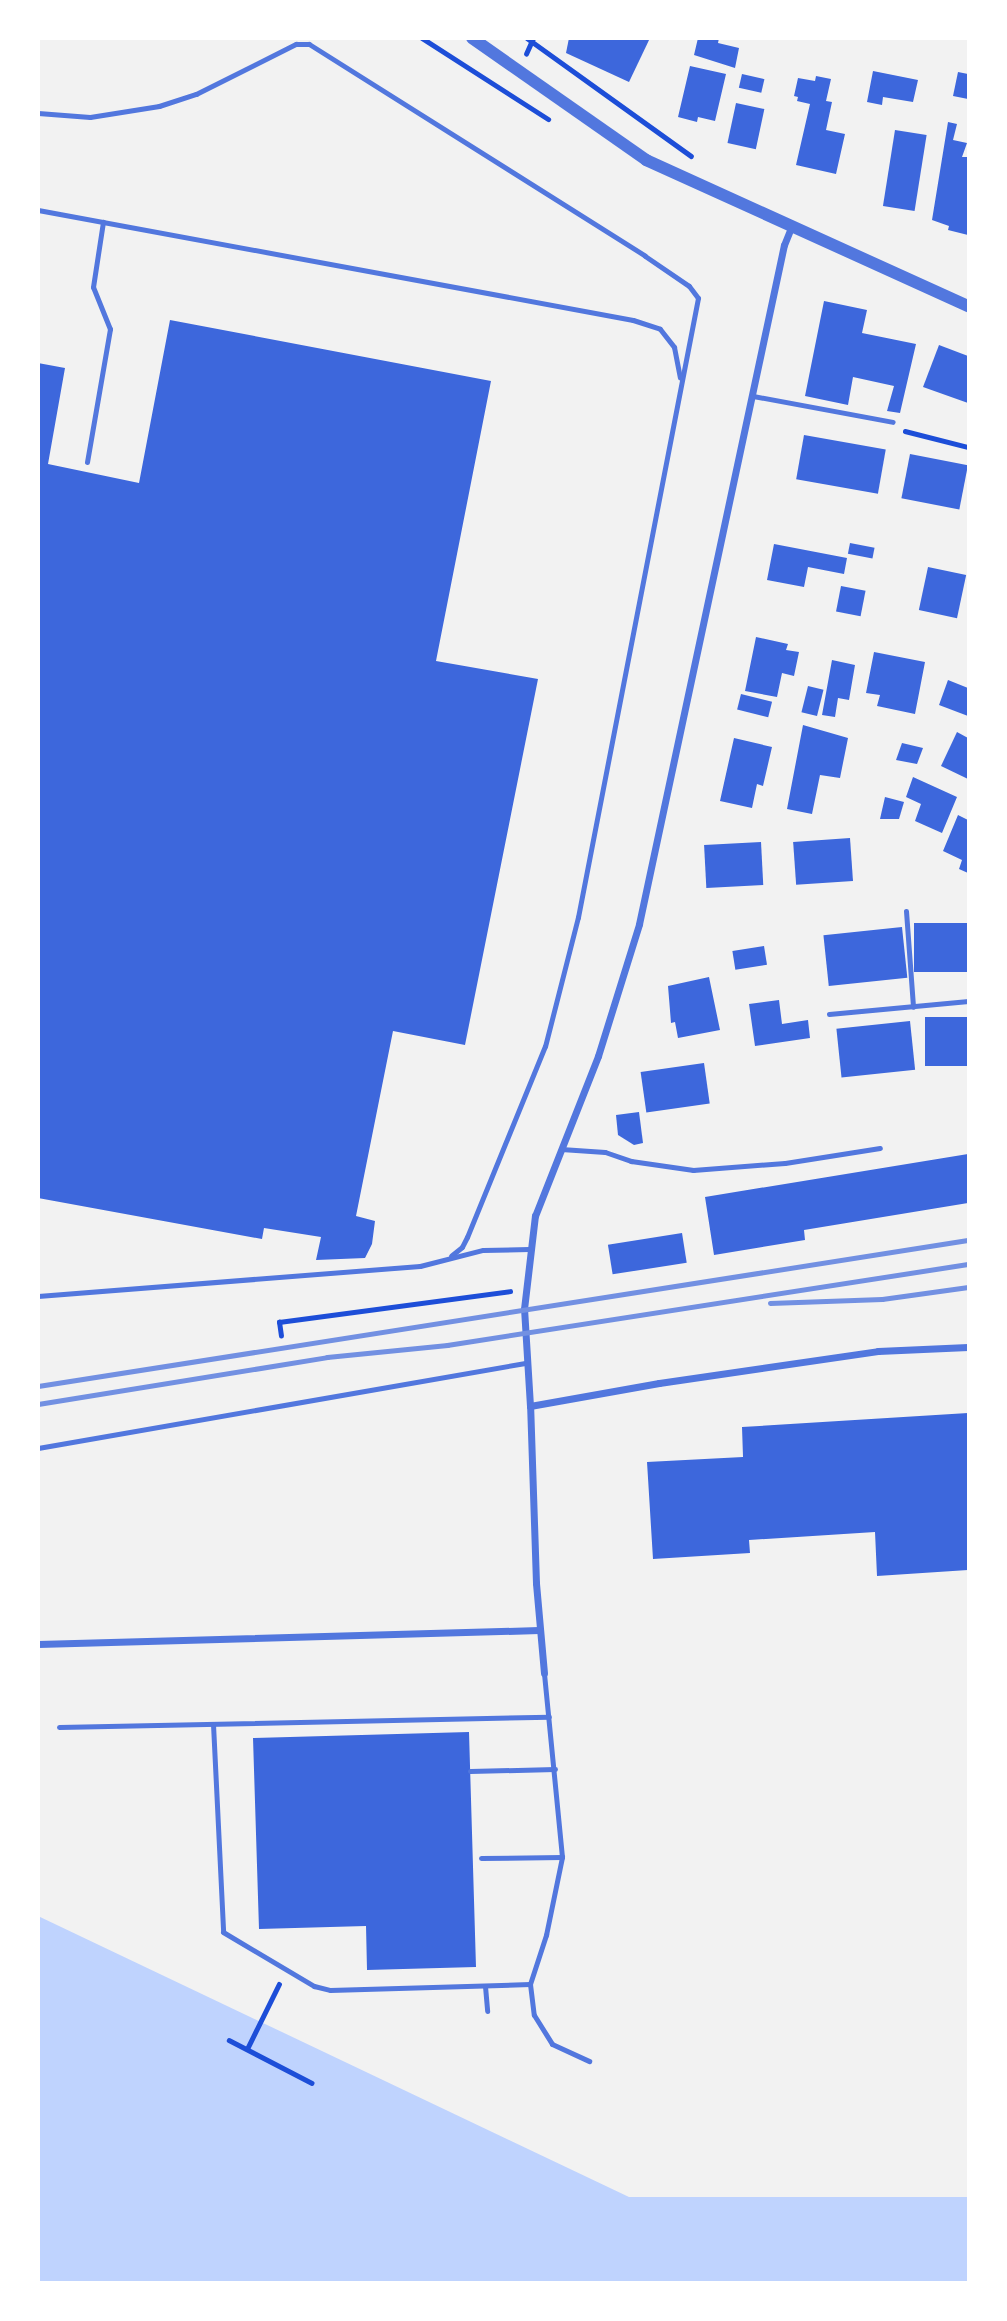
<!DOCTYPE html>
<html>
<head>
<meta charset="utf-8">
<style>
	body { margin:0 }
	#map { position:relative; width:1007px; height:2321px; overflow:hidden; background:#f2f2f2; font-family:Mulish,sans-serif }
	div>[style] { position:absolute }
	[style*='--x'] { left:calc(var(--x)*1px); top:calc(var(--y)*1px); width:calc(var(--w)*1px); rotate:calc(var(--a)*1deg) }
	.water>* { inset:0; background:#bfd3fe }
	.building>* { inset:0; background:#3d67dc; transform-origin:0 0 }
	.path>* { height:4.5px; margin:-2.25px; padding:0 2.25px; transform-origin:2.25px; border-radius:2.25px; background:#1d4ed8 }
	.service>* { height:5px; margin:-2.5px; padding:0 2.5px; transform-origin:2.5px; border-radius:2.5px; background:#5277de }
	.minor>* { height:7px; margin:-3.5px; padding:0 3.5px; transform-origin:3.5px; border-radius:3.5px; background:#5277de }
	.tertiary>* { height:12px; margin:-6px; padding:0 6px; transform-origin:6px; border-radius:6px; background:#5277de }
	.rail>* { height:5px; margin:-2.5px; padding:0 2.5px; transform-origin:2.5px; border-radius:2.5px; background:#7290e2 }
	span { translate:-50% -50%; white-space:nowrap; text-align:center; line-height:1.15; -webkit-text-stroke:5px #fff; paint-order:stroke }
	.frame { position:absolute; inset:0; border:40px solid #fff; pointer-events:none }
</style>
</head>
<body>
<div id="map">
	<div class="water">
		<div style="clip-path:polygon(38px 1916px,629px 2197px,968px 2197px,968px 2282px,39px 2282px)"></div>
	</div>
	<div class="building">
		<div style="clip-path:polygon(569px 38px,650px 38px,629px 82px,566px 53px)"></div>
		<div style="clip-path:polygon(698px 38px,719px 38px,718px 43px,739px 48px,735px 68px,694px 55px)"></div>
		<div style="clip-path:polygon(690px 66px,726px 74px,715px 121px,698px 117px,697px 122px,678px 117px)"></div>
		<div style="clip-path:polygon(873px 71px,918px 80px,913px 102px,883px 97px,882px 105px,867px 102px)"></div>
		<div style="clip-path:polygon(958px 72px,968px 74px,968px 99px,953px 96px)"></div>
		<div style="left:742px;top:74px;width:23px;height:14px;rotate:13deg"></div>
		<div style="clip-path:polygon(816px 76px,831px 79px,826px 101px,832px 102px,826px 130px,845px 134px,836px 174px,796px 165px,810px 104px,797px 101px,798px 97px,794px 96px,798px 78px,815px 81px)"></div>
		<div style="left:736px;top:103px;width:29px;height:41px;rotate:12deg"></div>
		<div style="clip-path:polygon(948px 122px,957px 124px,953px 140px,967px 143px,962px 157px,968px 157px,968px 235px,948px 230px,949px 226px,932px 220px)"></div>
		<div style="left:895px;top:130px;width:32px;height:77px;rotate:9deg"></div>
		<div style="clip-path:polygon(824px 301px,867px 310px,862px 333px,916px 344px,900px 413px,887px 411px,894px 386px,853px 377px,848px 405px,805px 396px)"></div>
		<div style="clip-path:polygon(170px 320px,491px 381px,436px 661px,538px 679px,465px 1045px,393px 1031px,356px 1216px,375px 1221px,372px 1244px,365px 1258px,316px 1260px,321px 1237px,264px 1228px,262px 1239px,38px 1198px,38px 363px,65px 368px,48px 464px,139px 483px)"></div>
		<div style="clip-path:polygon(939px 345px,968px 356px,968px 403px,923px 387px)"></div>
		<div style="left:804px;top:435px;width:83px;height:45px;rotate:10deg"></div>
		<div style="left:910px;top:454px;width:59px;height:45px;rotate:11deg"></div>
		<div style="left:850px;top:543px;width:25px;height:11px;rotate:11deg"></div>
		<div style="clip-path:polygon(774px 544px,847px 558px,844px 574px,808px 567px,804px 587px,767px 580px)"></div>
		<div style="left:928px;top:567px;width:39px;height:44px;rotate:12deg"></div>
		<div style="left:841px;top:586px;width:25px;height:26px;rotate:11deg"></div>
		<div style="clip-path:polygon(756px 637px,788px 644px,786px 650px,799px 652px,794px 676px,782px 673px,777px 697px,745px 691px)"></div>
		<div style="clip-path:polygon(874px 652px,925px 662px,915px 714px,877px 706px,880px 695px,866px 693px)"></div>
		<div style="clip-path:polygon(832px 660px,855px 665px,849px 700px,838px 698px,835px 717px,822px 715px)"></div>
		<div style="clip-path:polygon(948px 680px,968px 688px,968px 716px,939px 705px)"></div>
		<div style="left:808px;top:686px;width:16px;height:27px;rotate:14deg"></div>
		<div style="left:741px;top:694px;width:32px;height:16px;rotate:14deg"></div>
		<div style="clip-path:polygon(803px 725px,848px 738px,840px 778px,820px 775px,812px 814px,787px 809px)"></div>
		<div style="clip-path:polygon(957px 732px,968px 738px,968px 779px,941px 766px)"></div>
		<div style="clip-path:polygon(734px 738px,772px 747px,763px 786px,757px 784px,752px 808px,720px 801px)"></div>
		<div style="clip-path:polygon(902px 743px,923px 748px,917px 764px,896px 760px)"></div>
		<div style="clip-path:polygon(913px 777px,957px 797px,942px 833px,915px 821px,921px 804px,906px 797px)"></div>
		<div style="clip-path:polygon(885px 797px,904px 802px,899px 819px,880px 819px)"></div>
		<div style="clip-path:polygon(958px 815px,968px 820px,968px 873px,959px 869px,962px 860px,943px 851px)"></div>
		<div style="left:850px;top:838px;width:43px;height:57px;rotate:86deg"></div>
		<div style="left:761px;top:842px;width:43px;height:57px;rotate:87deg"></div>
		<div style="left:968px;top:923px;width:49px;height:54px;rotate:90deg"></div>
		<div style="left:902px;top:927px;width:51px;height:79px;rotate:84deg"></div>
		<div style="left:764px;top:946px;width:19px;height:32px;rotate:81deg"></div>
		<div style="clip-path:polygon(709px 977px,720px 1030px,678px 1038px,675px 1022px,671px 1023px,668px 986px)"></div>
		<div style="clip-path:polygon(779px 1000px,782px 1024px,808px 1020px,810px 1038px,755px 1046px,749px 1004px)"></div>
		<div style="left:968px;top:1017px;width:49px;height:43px;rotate:90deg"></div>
		<div style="left:910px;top:1021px;width:49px;height:74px;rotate:84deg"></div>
		<div style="left:704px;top:1063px;width:41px;height:64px;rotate:82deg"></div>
		<div style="clip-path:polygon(639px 1112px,643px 1143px,634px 1145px,618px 1135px,616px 1115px)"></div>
		<div style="clip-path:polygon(968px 1154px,968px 1203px,804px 1230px,805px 1240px,714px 1255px,705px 1197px)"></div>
		<div style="left:682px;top:1233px;width:30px;height:75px;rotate:81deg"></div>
		<div style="clip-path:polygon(968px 1413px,968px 1570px,877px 1576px,875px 1532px,749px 1540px,750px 1553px,653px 1559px,647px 1462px,743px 1457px,742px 1427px)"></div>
		<div style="clip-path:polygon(469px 1732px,476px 1967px,367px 1970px,366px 1926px,259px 1929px,253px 1738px)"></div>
	</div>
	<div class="path">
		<div style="--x:422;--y:38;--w:150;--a:32.7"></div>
		<div style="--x:527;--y:38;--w:202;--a:35.7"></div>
		<div style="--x:526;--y:54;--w:17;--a:-66"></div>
		<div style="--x:905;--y:431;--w:65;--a:14.3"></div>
		<div style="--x:281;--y:1336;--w:14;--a:-98"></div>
		<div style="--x:279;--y:1322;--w:233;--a:-7.6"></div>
		<div style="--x:229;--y:2040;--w:93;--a:27.4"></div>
		<div style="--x:247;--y:2049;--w:72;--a:-63.8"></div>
	</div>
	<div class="service">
		<div style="--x:38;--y:113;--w:52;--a:4.4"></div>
		<div style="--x:90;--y:117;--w:70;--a:-9.1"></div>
		<div style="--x:159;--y:106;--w:39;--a:-18"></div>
		<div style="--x:196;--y:94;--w:112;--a:-26.6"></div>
		<div style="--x:296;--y:44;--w:13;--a:0"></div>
		<div style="--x:309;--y:44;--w:397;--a:32.2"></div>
		<div style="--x:645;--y:256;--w:53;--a:34.3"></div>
		<div style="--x:689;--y:286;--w:15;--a:53"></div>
		<div style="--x:698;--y:298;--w:631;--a:100.97"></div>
		<div style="--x:578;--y:917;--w:133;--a:104.3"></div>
		<div style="--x:545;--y:1046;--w:206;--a:112.2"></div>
		<div style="--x:467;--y:1237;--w:11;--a:117"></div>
		<div style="--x:462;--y:1247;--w:14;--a:141"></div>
		<div style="--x:38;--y:210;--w:605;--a:10.47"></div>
		<div style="--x:633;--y:320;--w:28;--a:18"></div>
		<div style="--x:660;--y:329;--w:23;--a:52"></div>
		<div style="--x:674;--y:347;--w:31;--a:79"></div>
		<div style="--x:753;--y:396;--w:142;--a:10.5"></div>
		<div style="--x:87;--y:462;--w:135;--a:-80.2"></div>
		<div style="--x:110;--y:329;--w:45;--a:-112"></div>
		<div style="--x:93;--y:287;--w:66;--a:-81.3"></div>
		<div style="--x:906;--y:911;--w:96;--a:85.8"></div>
		<div style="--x:829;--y:1014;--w:140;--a:-5.3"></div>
		<div style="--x:561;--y:1149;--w:44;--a:3.9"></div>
		<div style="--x:605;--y:1152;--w:28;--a:19"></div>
		<div style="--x:631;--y:1161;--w:63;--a:8.3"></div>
		<div style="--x:693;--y:1170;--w:92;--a:-4.4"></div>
		<div style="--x:785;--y:1163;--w:96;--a:-9"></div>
		<div style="--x:38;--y:1296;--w:383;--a:-4.5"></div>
		<div style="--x:420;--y:1266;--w:65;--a:-14.3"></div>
		<div style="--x:483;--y:1250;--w:46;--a:-1.2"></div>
		<div style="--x:38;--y:1448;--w:496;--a:-9.9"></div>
		<div style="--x:213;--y:1724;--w:208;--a:87.2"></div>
		<div style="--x:223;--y:1932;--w:106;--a:30.7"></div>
		<div style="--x:314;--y:1986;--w:16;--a:14"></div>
		<div style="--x:330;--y:1990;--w:200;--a:-1.7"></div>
		<div style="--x:530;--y:1984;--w:52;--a:-71.9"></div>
		<div style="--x:546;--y:1935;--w:80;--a:-78.4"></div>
		<div style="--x:562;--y:1857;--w:185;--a:-95.6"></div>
		<div style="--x:59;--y:1727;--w:490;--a:-1.2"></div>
		<div style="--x:470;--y:1771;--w:85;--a:-1.3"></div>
		<div style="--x:481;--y:1858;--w:81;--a:-0.7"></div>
		<div style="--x:530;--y:1984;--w:31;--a:83"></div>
		<div style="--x:534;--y:2015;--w:34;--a:58"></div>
		<div style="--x:552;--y:2044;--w:41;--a:24.7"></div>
		<div style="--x:485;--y:1986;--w:25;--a:85"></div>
	</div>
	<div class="minor">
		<div style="--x:530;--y:1406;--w:97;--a:-93.5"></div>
		<div style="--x:524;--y:1309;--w:94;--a:-83.3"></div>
		<div style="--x:535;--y:1216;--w:172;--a:-68.5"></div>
		<div style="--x:598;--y:1056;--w:138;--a:-72.7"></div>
		<div style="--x:639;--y:924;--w:694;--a:-77.95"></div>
		<div style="--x:784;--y:245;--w:18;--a:-68"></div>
		<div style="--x:38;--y:1644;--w:501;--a:-1.6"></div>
		<div style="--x:544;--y:1673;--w:90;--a:-95.1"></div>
		<div style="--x:536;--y:1583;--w:177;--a:-91.9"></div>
		<div style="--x:530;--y:1406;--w:131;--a:-10.1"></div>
		<div style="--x:659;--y:1383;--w:221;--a:-8.3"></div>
		<div style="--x:878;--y:1351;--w:90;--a:-2.5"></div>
	</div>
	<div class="tertiary">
		<div style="--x:472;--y:38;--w:213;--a:35"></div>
		<div style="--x:646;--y:160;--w:354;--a:24.4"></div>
	</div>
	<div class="rail">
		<div style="--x:770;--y:1303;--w:112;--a:-2"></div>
		<div style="--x:882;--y:1299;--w:87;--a:-7.9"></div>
		<div style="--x:38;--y:1386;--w:941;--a:-8.92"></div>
		<div style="--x:38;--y:1404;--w:293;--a:-9.2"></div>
		<div style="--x:327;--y:1357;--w:121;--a:-5.7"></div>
		<div style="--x:447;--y:1345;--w:527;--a:-8.84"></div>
	</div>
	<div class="frame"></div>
</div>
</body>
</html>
